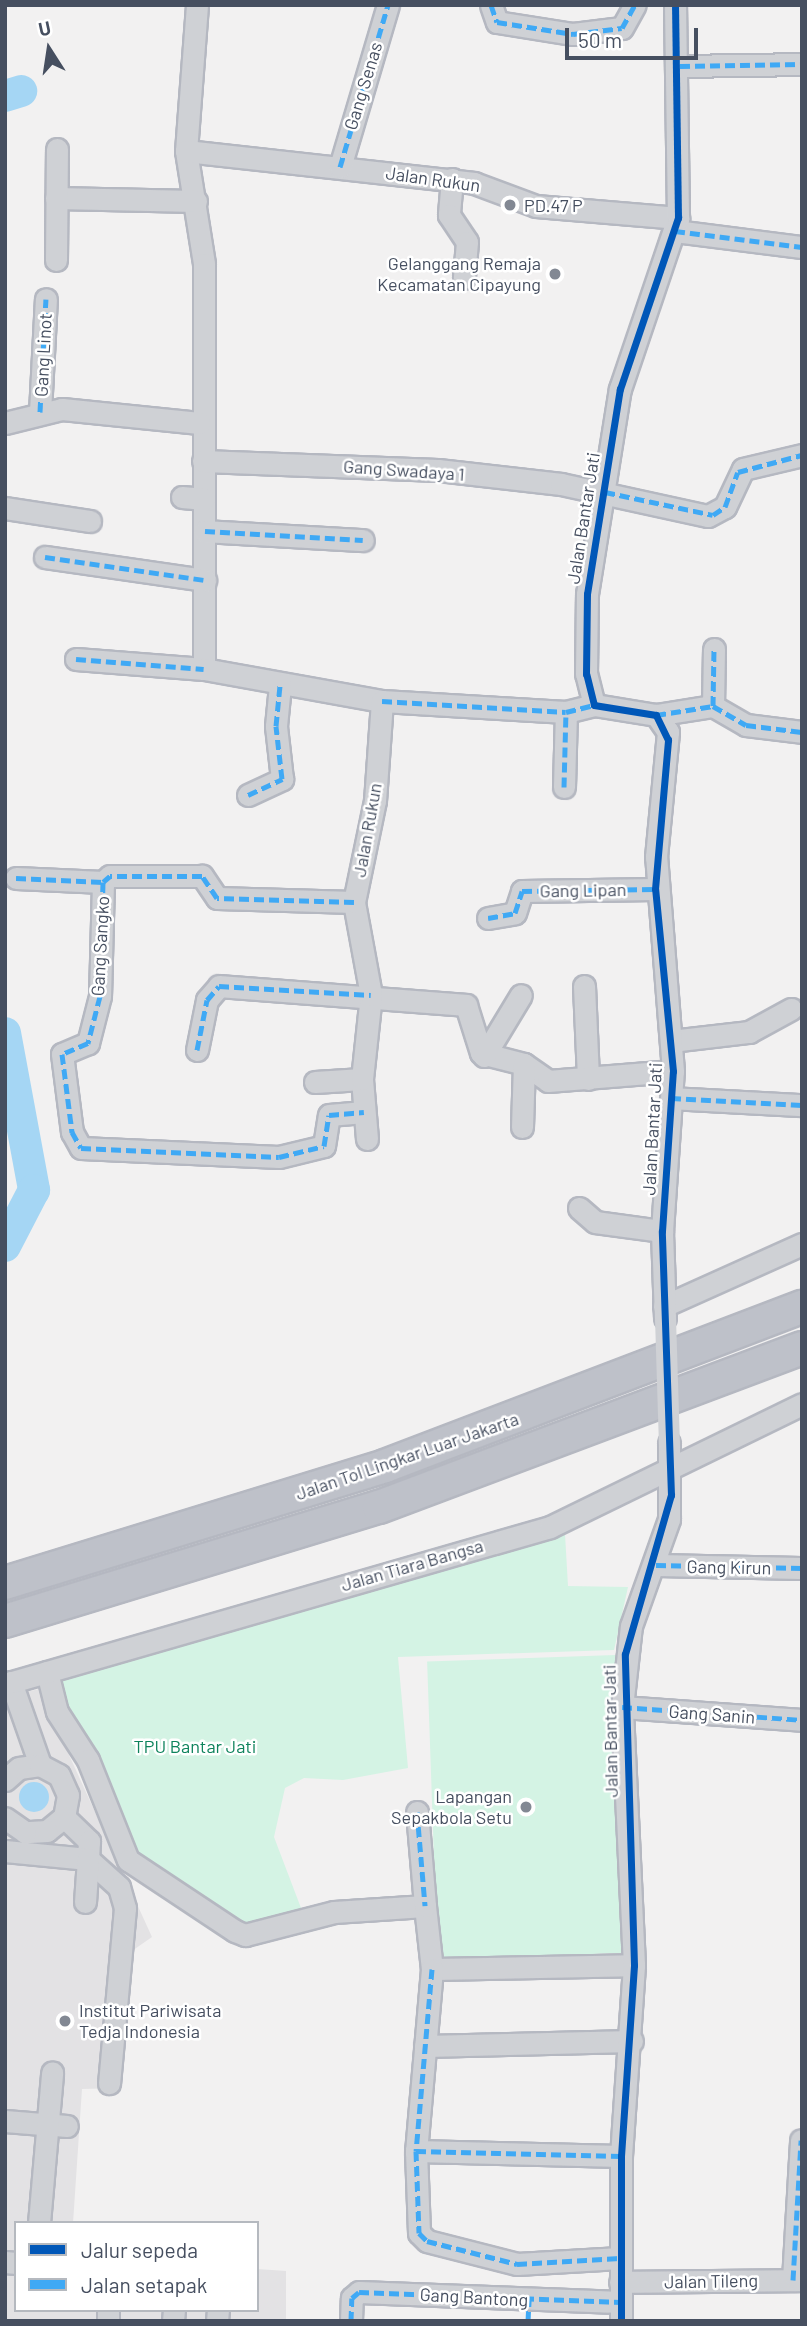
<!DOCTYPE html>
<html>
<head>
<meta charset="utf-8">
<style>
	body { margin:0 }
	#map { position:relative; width:807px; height:2326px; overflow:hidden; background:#f2f1f1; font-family:Barlow,sans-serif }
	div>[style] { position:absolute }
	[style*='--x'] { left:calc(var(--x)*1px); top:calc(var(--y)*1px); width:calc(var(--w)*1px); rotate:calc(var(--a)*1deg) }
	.education>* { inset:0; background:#e3e2e4 }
	.green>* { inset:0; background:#d4f3e4; transform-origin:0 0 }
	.water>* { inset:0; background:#a5d6f4 }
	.round { border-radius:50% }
	.river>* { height:32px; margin:-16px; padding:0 16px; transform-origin:16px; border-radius:16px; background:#a5d6f4 }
	.roads { filter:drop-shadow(2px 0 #b5b8c1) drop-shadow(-2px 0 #b5b8c1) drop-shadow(0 2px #b5b8c1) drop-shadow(0 -2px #b5b8c1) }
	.minor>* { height:21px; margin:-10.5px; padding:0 10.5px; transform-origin:10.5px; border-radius:10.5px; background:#cfd1d5 }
	.highway>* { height:32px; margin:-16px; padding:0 16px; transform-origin:16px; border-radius:16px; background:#bec1c9 }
	.minor-bridge>* { height:21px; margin:-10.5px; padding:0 10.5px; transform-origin:10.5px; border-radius:10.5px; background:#cfd1d5 }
	.quiet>* { height:5px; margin-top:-2.5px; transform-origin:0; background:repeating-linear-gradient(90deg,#3fa9f5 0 10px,transparent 0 15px) }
	.cycleway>* { height:7px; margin:-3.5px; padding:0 3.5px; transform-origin:3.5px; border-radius:3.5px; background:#0057b8 }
	.dots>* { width:19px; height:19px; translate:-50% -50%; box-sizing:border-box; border:4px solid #fff; border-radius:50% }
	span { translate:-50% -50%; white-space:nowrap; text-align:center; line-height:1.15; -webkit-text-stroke:5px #fff; paint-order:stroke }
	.street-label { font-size:18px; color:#464f60 }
	.poi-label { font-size:18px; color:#464f60 }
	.left { translate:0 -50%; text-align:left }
	.right { translate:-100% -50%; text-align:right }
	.park-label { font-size:18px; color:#0e835c }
	.frame { position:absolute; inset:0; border:7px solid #464f60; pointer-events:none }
	.legend { position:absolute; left:14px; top:2221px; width:245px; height:91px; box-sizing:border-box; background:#fff; border:2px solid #b5b9bf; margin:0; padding:9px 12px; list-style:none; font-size:21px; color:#464f60 }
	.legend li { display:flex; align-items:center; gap:14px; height:35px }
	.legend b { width:35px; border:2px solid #b5b9bf }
	.north { position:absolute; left:14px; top:14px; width:70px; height:70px; -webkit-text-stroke:5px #fff; paint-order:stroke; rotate:348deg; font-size:19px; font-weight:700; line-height:28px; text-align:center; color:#464f60 }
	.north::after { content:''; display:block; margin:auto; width:24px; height:32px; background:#464f60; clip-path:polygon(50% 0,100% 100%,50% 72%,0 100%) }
	.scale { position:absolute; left:565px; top:28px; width:133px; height:32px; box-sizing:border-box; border:4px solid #464f60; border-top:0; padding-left:9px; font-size:21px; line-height:24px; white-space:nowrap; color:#464f60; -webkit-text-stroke:5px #fff; paint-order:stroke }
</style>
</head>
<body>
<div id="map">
	<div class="education">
		<div style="clip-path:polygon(39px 1689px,152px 1937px,129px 1953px,122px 2088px,82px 2089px,73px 2223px,16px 2223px,16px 2310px,257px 2310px,257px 2269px,286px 2271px,286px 2321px,5px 2321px,5px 1697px)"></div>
	</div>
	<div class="green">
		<div style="clip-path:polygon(565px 1534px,568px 1586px,628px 1587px,614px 1650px,398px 1657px,408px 1768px,343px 1780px,304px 1778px,285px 1788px,274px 1837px,301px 1908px,243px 1928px,127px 1850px,52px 1675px,159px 1652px)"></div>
		<div style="left:615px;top:1655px;width:298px;height:188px;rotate:88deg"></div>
	</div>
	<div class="water">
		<div class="round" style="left:19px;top:1782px;width:30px;height:30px"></div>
	</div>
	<div class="river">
		<div style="--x:5;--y:96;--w:17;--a:-17"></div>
		<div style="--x:5;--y:1033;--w:160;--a:79.5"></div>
		<div style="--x:34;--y:1190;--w:63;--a:117.4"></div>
	</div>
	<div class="roads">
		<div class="minor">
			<div style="--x:197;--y:5;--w:146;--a:94.3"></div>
			<div style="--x:186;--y:151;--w:114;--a:80.9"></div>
			<div style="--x:204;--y:264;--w:405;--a:90"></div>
			<div style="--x:491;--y:5;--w:18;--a:71"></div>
			<div style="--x:497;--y:22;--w:77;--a:9"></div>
			<div style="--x:573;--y:34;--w:49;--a:-7"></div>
			<div style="--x:622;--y:28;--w:26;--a:-61"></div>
			<div style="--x:680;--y:66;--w:122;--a:-0.9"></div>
			<div style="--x:186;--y:151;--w:290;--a:6.3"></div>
			<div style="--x:474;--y:183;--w:66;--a:20.4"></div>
			<div style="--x:536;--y:206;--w:143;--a:4.8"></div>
			<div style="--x:340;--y:167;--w:169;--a:-73.5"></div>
			<div style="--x:452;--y:179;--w:36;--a:95"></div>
			<div style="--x:449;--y:215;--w:32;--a:56"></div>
			<div style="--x:467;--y:242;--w:36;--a:95"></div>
			<div style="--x:56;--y:198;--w:140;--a:1.2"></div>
			<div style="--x:675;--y:231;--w:128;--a:7.2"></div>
			<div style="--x:56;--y:260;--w:111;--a:-89.5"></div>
			<div style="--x:40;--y:412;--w:113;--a:-87"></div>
			<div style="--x:5;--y:423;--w:59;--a:-13.8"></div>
			<div style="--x:62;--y:409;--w:138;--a:5.8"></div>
			<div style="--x:203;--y:461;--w:235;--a:2.2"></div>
			<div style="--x:438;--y:470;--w:124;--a:6.5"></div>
			<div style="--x:561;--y:484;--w:150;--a:12.3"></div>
			<div style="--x:708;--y:516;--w:19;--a:-28"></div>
			<div style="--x:725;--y:507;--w:42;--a:-64.7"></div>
			<div style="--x:743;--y:469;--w:61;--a:-13.3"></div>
			<div style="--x:182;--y:497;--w:22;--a:5"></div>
			<div style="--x:5;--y:508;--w:86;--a:8.7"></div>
			<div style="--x:205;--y:531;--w:158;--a:3.3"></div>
			<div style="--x:45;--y:557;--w:162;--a:8.2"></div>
			<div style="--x:76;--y:659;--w:128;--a:4.5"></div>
			<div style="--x:204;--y:669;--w:181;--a:10.2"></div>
			<div style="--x:382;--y:701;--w:184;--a:3.4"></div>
			<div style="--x:566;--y:712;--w:29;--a:-14"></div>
			<div style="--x:713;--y:706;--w:57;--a:-89"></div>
			<div style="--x:656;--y:715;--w:58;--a:-9"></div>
			<div style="--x:713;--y:706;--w:38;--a:30"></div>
			<div style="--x:746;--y:725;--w:56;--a:7.1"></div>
			<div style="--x:564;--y:787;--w:75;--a:-88.5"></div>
			<div style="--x:248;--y:795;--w:38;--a:-25"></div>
			<div style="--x:282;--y:779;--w:53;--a:-96.5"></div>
			<div style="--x:276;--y:726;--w:41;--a:-84.4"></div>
			<div style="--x:16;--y:878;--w:87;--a:2.6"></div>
			<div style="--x:354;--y:902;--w:137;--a:-178.3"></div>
			<div style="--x:217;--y:898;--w:27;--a:-124"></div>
			<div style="--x:202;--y:876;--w:92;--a:180"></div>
			<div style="--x:110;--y:876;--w:9;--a:139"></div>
			<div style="--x:103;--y:882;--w:114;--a:91.5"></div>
			<div style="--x:100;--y:996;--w:49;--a:104.3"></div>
			<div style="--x:88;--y:1043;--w:28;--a:157"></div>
			<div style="--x:62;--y:1054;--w:79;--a:82.7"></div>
			<div style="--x:72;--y:1132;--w:18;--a:61"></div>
			<div style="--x:81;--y:1148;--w:198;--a:2.6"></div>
			<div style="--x:279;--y:1157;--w:46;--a:-13.7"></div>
			<div style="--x:324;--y:1146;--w:31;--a:-81"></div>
			<div style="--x:329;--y:1115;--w:35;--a:-5"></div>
			<div style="--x:488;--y:918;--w:27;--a:-10"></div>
			<div style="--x:515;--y:913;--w:23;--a:-72"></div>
			<div style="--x:522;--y:891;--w:133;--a:-0.9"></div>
			<div style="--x:584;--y:986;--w:93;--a:87.5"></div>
			<div style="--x:671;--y:1041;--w:79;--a:-6.6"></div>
			<div style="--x:749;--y:1032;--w:48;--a:-28.7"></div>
			<div style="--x:197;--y:1050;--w:51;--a:-78.7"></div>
			<div style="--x:207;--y:1000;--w:18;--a:-49"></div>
			<div style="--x:219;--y:986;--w:248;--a:4.4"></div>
			<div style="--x:466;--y:1005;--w:50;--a:72.6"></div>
			<div style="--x:481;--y:1053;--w:44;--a:14.3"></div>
			<div style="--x:524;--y:1064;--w:29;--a:35"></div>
			<div style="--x:548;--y:1081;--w:125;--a:-4.6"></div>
			<div style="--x:484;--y:1056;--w:71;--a:-58.8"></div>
			<div style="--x:315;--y:1082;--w:47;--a:-3.7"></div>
			<div style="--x:671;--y:1098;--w:131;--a:3.1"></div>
			<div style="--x:522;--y:1127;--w:63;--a:-88.2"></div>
			<div style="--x:367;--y:1139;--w:60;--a:-94.8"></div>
			<div style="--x:362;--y:1079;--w:84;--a:-83.9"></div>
			<div style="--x:371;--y:995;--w:95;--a:-100.4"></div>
			<div style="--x:354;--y:902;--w:103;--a:-78.3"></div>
			<div style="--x:375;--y:801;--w:100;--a:-86"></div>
			<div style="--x:579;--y:1208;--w:21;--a:41"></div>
			<div style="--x:595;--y:1222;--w:68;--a:7.7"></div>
			<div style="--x:664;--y:1306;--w:151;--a:-24.2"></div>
			<div style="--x:665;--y:1318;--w:87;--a:-92"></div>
			<div style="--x:662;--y:1231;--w:160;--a:-86.1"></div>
			<div style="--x:673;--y:1071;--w:215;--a:-94.5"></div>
			<div style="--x:656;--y:857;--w:126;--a:-84.5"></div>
			<div style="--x:668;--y:732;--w:21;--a:-125"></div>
			<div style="--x:656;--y:715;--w:63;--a:-170.8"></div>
			<div style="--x:594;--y:705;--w:32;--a:-104"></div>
			<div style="--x:586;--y:674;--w:80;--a:-89.3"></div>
			<div style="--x:587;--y:594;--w:208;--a:-80.9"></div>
			<div style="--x:620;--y:389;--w:181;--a:-71.3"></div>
			<div style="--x:678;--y:218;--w:213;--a:-90.8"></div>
			<div style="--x:656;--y:1565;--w:146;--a:1.2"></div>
			<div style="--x:47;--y:1672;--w:41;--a:76"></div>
			<div style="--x:57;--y:1712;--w:57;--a:57.1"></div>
			<div style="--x:88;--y:1760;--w:108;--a:68.2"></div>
			<div style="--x:128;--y:1860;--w:128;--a:33.6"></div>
			<div style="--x:235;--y:1931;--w:11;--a:22"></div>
			<div style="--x:245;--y:1935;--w:92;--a:-14.5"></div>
			<div style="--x:334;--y:1912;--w:91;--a:-3.8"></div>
			<div style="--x:425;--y:1906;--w:63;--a:83.7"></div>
			<div style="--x:432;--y:1969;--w:202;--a:-1.1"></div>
			<div style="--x:11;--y:1682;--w:88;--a:70.7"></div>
			<div style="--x:5;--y:1684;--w:567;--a:-16.07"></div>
			<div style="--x:550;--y:1527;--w:280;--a:-26"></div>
			<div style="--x:622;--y:1707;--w:180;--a:4.1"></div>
			<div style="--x:5;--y:1780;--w:18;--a:-41"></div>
			<div style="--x:19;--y:1768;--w:21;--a:-8"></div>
			<div style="--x:40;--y:1765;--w:21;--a:28"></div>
			<div style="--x:59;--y:1775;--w:22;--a:66"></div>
			<div style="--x:68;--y:1795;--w:22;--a:100"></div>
			<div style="--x:64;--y:1817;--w:22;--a:141"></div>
			<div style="--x:47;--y:1831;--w:22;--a:177"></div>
			<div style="--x:25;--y:1832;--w:24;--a:-145"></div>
			<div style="--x:417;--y:1812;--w:94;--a:85.1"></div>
			<div style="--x:64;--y:1817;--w:35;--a:44"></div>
			<div style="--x:89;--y:1841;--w:18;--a:93"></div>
			<div style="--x:88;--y:1859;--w:42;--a:42.1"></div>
			<div style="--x:119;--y:1887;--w:22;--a:74"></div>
			<div style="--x:125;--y:1908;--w:176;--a:95.2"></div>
			<div style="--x:5;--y:1851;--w:83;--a:5.5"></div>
			<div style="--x:88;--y:1859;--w:43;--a:94"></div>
			<div style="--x:432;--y:1969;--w:183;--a:95"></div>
			<div style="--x:416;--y:2151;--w:82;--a:87.9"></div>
			<div style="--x:419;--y:2233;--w:11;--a:45"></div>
			<div style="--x:427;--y:2241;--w:93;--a:14.3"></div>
			<div style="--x:517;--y:2264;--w:103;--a:-3.3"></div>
			<div style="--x:425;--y:2046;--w:207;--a:-1.4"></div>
			<div style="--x:5;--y:2121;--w:62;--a:4.6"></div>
			<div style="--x:416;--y:2151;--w:205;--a:1.4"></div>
			<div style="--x:39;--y:2223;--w:151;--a:-85"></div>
			<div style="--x:5;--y:2262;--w:11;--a:5"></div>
			<div style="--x:793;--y:2280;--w:140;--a:-86.7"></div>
			<div style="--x:620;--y:2282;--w:182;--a:-0.6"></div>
			<div style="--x:108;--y:2321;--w:11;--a:-90"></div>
			<div style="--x:173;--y:2321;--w:11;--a:-85"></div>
			<div style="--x:217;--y:2321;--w:11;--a:-85"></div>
			<div style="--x:351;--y:2321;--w:23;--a:-88"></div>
			<div style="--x:352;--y:2298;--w:9;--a:-41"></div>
			<div style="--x:359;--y:2292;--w:262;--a:2.2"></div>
			<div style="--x:621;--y:2321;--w:165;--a:-90"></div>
			<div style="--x:621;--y:2156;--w:191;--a:-86.1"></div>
			<div style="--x:634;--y:1965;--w:258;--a:-92.7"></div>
			<div style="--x:622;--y:1707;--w:81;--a:-83.7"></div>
			<div style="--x:631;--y:1626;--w:114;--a:-70.4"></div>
			<div style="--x:669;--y:1519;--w:76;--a:-90"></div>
		</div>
		<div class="highway">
			<div style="--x:5;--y:1583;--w:398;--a:-17.1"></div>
			<div style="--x:385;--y:1466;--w:446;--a:-20.9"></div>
			<div style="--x:5;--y:1621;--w:391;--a:-17"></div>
			<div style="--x:379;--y:1507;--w:452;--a:-20.6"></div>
		</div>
	</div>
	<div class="minor-bridge">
		<div style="--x:665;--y:1318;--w:125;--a:88.2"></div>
	</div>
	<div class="quiet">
		<div style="--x:491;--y:5;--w:18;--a:71"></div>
		<div style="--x:497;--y:22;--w:77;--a:9"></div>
		<div style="--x:573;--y:34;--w:49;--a:-7"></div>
		<div style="--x:622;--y:28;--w:26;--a:-61"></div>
		<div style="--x:680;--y:66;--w:122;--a:-0.9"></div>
		<div style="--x:340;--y:167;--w:169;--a:-73.5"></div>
		<div style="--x:675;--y:231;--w:128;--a:7.2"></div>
		<div style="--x:40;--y:412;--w:113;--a:-87"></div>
		<div style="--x:605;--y:492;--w:110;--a:12"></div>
		<div style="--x:713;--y:515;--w:14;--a:-34"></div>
		<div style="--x:725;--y:507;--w:37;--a:-70"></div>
		<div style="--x:738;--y:472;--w:66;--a:-14.9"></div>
		<div style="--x:205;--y:531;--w:158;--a:3.3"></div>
		<div style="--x:45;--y:557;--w:162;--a:8.2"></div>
		<div style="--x:76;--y:659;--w:128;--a:4.5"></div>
		<div style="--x:382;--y:701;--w:184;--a:3.4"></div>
		<div style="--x:566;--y:712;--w:29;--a:-14"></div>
		<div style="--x:713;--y:706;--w:57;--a:-89"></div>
		<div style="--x:656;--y:715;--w:58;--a:-9"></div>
		<div style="--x:713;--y:706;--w:38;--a:30"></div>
		<div style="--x:746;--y:725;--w:56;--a:7.1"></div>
		<div style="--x:564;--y:787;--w:75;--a:-88.5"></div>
		<div style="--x:248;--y:795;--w:38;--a:-25"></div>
		<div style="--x:282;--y:779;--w:53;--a:-96.5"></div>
		<div style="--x:276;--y:726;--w:41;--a:-84.4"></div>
		<div style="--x:16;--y:878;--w:87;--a:2.6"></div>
		<div style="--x:354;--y:902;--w:137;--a:-178.3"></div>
		<div style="--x:217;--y:898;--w:27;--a:-124"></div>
		<div style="--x:202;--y:876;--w:92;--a:180"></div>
		<div style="--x:110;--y:876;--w:9;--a:139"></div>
		<div style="--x:103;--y:882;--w:114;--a:91.5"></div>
		<div style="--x:100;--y:996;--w:49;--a:104.3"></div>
		<div style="--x:88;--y:1043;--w:28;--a:157"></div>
		<div style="--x:62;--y:1054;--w:79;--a:82.7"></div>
		<div style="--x:72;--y:1132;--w:18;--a:61"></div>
		<div style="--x:81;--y:1148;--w:198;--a:2.6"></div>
		<div style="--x:279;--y:1157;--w:46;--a:-13.7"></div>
		<div style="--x:324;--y:1146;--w:31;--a:-81"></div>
		<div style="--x:329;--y:1115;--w:35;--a:-5"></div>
		<div style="--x:488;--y:918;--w:27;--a:-10"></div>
		<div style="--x:515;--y:913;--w:23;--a:-72"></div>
		<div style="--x:522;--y:891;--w:133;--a:-0.9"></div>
		<div style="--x:197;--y:1050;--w:51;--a:-78.7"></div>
		<div style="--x:207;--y:1000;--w:18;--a:-49"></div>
		<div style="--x:219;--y:986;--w:152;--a:3.4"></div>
		<div style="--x:671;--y:1098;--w:131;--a:3.1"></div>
		<div style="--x:656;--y:1565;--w:146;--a:1.2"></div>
		<div style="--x:622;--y:1707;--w:180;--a:4.1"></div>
		<div style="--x:417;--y:1812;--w:94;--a:85.1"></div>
		<div style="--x:432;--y:1969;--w:183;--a:95"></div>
		<div style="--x:416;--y:2151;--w:82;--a:87.9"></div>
		<div style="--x:419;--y:2233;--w:11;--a:45"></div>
		<div style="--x:427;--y:2241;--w:93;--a:14.3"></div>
		<div style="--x:517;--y:2264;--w:103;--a:-3.3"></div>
		<div style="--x:416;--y:2151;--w:205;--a:1.4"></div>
		<div style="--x:793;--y:2280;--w:140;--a:-86.7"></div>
		<div style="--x:351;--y:2321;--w:23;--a:-88"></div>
		<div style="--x:352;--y:2298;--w:9;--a:-41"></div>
		<div style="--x:359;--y:2292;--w:262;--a:2.2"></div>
		<div style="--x:528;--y:2321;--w:21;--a:-87"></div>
	</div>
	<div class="cycleway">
		<div style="--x:621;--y:2321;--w:165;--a:-90"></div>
		<div style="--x:621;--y:2156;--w:191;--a:-86.1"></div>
		<div style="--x:634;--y:1965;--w:311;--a:-91.7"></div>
		<div style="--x:625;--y:1654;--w:166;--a:-73.9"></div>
		<div style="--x:671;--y:1495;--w:264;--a:-92"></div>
		<div style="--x:662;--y:1231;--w:160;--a:-86.1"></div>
		<div style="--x:673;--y:1071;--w:183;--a:-95.6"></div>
		<div style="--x:655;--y:889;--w:150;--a:-85"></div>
		<div style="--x:668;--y:740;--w:28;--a:-116"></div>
		<div style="--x:656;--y:715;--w:63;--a:-170.8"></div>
		<div style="--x:594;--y:705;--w:32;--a:-104"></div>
		<div style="--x:586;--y:674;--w:80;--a:-89.3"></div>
		<div style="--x:587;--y:594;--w:208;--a:-80.9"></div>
		<div style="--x:620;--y:389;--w:181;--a:-71.3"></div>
		<div style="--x:678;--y:218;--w:213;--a:-90.8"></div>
	</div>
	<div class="dots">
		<div style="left:510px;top:205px;background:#828893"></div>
		<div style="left:555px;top:274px;background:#828893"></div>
		<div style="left:526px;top:1807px;background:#828893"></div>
		<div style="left:65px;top:2021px;background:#828893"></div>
	</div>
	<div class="street-label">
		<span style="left:363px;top:86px;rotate:-73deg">Gang Senas</span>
		<span style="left:433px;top:179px;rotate:8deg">Jalan Rukun</span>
		<span style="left:43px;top:355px;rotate:-87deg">Gang Linot</span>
		<span style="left:404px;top:470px;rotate:4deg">Gang Swadaya 1</span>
		<span style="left:583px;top:518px;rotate:-81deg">Jalan Bantar Jati</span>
		<span style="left:367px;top:830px;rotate:-80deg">Jalan Rukun</span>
		<span style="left:583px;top:890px;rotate:-1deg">Gang Lipan</span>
		<span style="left:100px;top:946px;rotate:-87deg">Gang Sangko</span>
		<span style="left:652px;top:1129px;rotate:-87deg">Jalan Bantar Jati</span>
		<span style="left:407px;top:1456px;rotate:-19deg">Jalan Tol Lingkar Luar Jakarta</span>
		<span style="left:412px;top:1565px;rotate:-16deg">Jalan Tiara Bangsa</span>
		<span style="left:729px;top:1567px;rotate:1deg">Gang Kirun</span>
		<span style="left:712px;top:1714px;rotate:4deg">Gang Sanin</span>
		<span style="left:610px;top:1731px;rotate:-91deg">Jalan Bantar Jati</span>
		<span style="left:711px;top:2281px;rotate:-1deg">Jalan Tileng</span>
		<span style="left:474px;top:2297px;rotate:3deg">Gang Bantong</span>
	</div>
	<div class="poi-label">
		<span class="left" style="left:524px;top:205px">PD.47 P</span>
		<span class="right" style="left:541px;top:274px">Gelanggang Remaja<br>Kecamatan Cipayung</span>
		<span class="right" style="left:512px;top:1807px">Lapangan<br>Sepakbola Setu</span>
		<span class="left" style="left:79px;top:2021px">Institut Pariwisata<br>Tedja Indonesia</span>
	</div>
	<div class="park-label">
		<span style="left:195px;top:1746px">TPU Bantar Jati</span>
	</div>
	<div class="frame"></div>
	<ul class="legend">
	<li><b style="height:9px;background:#0057b8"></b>Jalur sepeda</li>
	<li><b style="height:9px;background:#3fa9f5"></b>Jalan setapak</li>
	</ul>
	<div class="north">U</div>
	<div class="scale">50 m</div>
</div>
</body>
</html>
